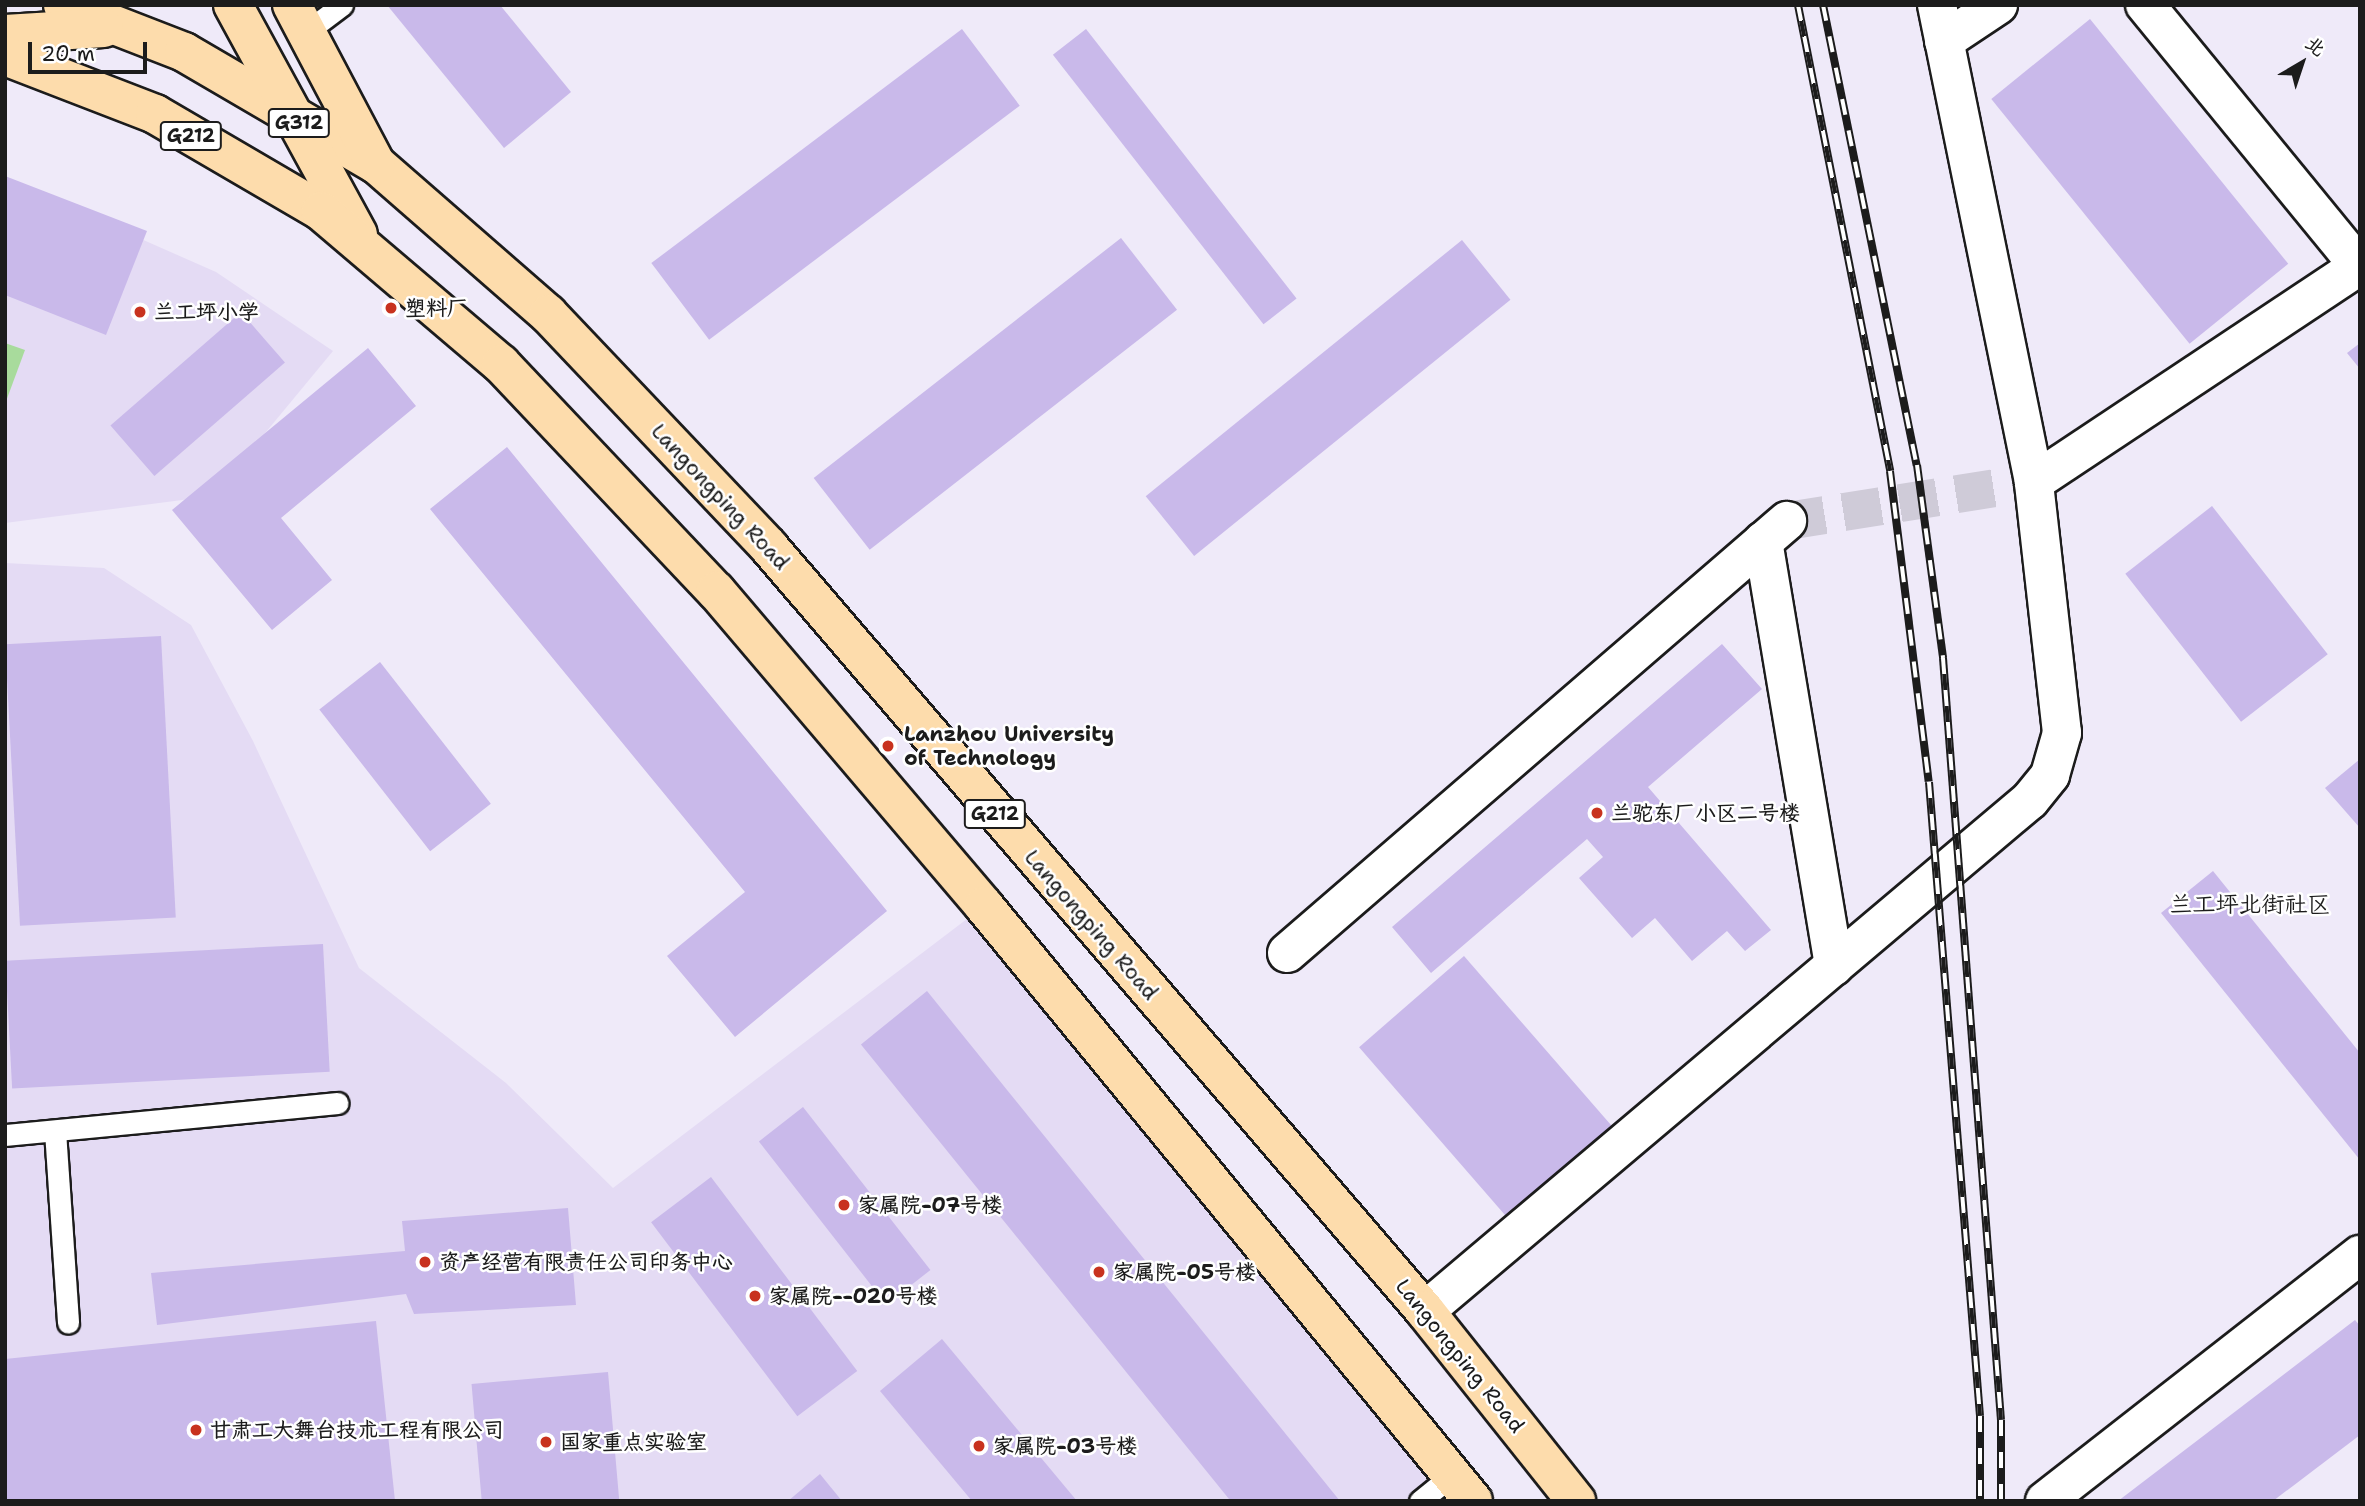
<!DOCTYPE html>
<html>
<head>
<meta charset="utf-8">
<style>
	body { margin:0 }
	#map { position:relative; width:2365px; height:1506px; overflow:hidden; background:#efeaf9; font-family:"Shantell Sans","LXGW WenKai TC",sans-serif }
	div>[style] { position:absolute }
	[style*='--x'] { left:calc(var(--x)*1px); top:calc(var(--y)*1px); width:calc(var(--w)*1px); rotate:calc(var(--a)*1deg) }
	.built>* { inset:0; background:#e4dbf4 }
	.green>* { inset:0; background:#a8db9c }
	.building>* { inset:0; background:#c9b9ea; transform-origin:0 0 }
	.street-tunnel>* { height:38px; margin-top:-19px; transform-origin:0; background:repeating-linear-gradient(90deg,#cfcbd8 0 38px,transparent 0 57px) }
	.roads { filter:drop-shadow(2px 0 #1c1c1c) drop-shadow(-2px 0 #1c1c1c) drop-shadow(0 2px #1c1c1c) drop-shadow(0 -2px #1c1c1c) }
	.lane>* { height:21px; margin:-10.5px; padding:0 10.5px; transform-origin:10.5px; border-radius:10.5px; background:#fff }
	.street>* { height:38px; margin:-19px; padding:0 19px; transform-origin:19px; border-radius:19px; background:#fff }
	.highway>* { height:38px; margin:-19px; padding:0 19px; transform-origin:19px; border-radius:19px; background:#fddcac }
	.rail>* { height:8px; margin-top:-4px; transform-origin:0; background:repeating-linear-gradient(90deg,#fff 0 16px,#1c1c1c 0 32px); box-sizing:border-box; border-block:2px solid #1c1c1c }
	.dots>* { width:19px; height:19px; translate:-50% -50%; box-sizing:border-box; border:4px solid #fff; border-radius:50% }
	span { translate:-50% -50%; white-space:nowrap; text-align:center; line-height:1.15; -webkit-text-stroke:5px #fff; paint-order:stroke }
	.shield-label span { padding:2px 5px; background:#fff; border:2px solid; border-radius:5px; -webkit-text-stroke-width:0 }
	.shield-label { font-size:19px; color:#1c1c1c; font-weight:700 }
	.poi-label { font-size:21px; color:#1c1c1c; font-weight:700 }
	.left { translate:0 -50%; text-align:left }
	.street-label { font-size:21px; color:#1c1c1c }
	.neighbourhood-label { font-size:23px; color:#1c1c1c }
	.frame { position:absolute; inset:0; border:7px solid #1c1c1c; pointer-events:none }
	.north { position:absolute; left:2267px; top:28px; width:70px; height:70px; -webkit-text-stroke:5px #fff; paint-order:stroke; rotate:39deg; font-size:19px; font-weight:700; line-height:28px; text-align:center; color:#1c1c1c }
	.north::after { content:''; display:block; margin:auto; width:24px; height:32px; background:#1c1c1c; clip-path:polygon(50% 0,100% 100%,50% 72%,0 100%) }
	.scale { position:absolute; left:28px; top:42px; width:119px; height:32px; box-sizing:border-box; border:4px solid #1c1c1c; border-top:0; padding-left:9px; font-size:21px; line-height:24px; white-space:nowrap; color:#1c1c1c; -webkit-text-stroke:5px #fff; paint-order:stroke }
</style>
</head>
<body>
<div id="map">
	<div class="built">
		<div style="clip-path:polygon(5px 179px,216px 272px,333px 351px,213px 496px,5px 523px)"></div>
		<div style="clip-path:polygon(5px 563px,104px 568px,191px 625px,253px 741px,359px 968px,506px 1083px,613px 1188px,984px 906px,1473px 1501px,5px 1501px)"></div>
	</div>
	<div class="green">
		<div style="clip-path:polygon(5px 343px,25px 350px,5px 404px)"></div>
	</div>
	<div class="building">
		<div style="clip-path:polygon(387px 5px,500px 5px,571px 92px,504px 148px)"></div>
		<div style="left:2090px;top:19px;width:315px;height:127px;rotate:51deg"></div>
		<div style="left:962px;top:29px;width:96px;height:389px;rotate:53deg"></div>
		<div style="left:1086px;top:29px;width:342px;height:42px;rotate:52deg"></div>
		<div style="clip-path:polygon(5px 176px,147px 231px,106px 335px,5px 295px)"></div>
		<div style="left:1121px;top:238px;width:91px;height:390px;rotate:52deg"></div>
		<div style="left:1462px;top:240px;width:77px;height:407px;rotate:51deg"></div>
		<div style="left:241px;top:312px;width:67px;height:173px;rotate:49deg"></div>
		<div style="clip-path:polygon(2360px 343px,2360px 369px,2347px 353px)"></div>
		<div style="clip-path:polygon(368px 348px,416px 406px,281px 518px,332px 580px,272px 630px,172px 510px)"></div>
		<div style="clip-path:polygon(507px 447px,887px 911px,735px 1037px,667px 956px,745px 892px,430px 509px)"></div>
		<div style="left:2212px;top:506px;width:188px;height:110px;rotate:52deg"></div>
		<div style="left:161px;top:636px;width:282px;height:156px;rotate:87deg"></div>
		<div style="clip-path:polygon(1722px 644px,1762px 689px,1648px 787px,1771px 930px,1745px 951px,1727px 931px,1692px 961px,1655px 918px,1632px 938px,1579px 878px,1603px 857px,1587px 839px,1431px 973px,1392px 927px)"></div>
		<div style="left:380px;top:662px;width:180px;height:77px;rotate:52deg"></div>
		<div style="clip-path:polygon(2360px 759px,2360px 828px,2325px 788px)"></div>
		<div style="clip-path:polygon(2213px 871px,2360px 1053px,2360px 1160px,2161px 913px)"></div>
		<div style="left:323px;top:944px;width:128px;height:318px;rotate:87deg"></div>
		<div style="left:1464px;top:956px;width:227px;height:139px;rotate:49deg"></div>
		<div style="left:927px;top:991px;width:654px;height:85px;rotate:51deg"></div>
		<div style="left:803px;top:1107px;width:207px;height:56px;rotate:52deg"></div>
		<div style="left:711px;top:1177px;width:243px;height:75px;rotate:53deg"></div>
		<div style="clip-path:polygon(568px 1208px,576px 1305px,414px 1314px,406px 1294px,157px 1325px,151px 1273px,405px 1251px,402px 1221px)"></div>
		<div style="clip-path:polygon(2355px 1320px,2360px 1326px,2360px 1435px,2273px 1501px,2118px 1501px)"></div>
		<div style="clip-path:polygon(376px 1321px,395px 1501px,5px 1501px,5px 1359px)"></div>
		<div style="clip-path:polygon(942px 1339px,1077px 1501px,972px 1501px,880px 1391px)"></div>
		<div style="left:608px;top:1372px;width:130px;height:137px;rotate:85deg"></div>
		<div style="clip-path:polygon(820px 1474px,842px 1501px,788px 1501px)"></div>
	</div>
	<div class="street-tunnel">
		<div style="--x:1787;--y:521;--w:250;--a:-9"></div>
	</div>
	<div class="roads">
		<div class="lane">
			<div style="--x:306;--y:32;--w:45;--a:-36.9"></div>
			<div style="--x:55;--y:1131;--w:192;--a:86.1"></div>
			<div style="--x:5;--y:1135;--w:334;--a:-5.5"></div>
			<div style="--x:1420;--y:1501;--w:40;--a:-39"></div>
		</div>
		<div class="street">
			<div style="--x:1937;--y:5;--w:487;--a:78.5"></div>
			<div style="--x:1944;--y:41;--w:65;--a:-33.7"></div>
			<div style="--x:1763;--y:541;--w:431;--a:80.5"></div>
			<div style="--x:1287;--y:953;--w:661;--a:-40.83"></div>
			<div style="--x:1425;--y:1311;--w:792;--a:-40.19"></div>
			<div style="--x:2030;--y:800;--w:32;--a:-51"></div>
			<div style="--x:2050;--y:775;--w:44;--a:-74.1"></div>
			<div style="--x:2062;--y:733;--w:253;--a:-96.4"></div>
			<div style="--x:2034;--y:482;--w:390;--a:-33.6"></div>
			<div style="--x:2359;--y:266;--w:338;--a:-129.3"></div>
			<div style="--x:2045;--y:1501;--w:400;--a:-38"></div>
		</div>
		<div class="highway">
			<div style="--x:63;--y:5;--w:130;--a:21.2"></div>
			<div style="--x:184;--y:52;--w:222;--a:30.3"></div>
			<div style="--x:376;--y:164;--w:228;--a:41.1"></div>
			<div style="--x:548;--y:314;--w:320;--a:46.5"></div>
			<div style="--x:768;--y:546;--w:1008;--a:49.34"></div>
			<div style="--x:1425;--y:1311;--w:243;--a:51.5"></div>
			<div style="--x:233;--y:5;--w:261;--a:61.4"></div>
			<div style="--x:292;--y:5;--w:180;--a:62.2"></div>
			<div style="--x:5;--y:34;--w:99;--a:-3.5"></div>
			<div style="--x:5;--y:56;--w:161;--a:21.1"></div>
			<div style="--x:155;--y:114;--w:192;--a:30.3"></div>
			<div style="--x:321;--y:211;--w:236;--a:40.4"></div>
			<div style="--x:501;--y:364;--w:313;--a:46.6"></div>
			<div style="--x:716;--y:591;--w:414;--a:49.6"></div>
			<div style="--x:984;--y:906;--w:770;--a:50.58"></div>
		</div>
	</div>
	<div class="rail">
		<div style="--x:1798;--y:5;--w:475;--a:78.8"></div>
		<div style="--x:1890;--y:471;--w:313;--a:82.9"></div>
		<div style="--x:1929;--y:782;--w:636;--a:85.4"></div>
		<div style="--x:1980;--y:1416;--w:85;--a:90"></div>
		<div style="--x:1823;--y:5;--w:470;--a:78.5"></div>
		<div style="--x:1917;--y:465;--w:195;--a:82.3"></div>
		<div style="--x:1943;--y:658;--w:764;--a:85.65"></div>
		<div style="--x:2001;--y:1420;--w:81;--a:90"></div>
	</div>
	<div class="dots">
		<div style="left:391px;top:308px;background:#c8321e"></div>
		<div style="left:140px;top:312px;background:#c8321e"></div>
		<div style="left:888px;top:746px;background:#c8321e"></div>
		<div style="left:1597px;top:813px;background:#c8321e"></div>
		<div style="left:844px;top:1205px;background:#c8321e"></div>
		<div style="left:425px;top:1262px;background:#c8321e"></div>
		<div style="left:1099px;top:1272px;background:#c8321e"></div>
		<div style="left:755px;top:1296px;background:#c8321e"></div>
		<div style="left:196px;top:1430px;background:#c8321e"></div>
		<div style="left:546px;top:1442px;background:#c8321e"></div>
		<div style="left:979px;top:1446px;background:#c8321e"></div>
	</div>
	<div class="shield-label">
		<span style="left:299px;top:123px">G312</span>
		<span style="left:191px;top:136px">G212</span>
		<span style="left:995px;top:814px">G212</span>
	</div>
	<div class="poi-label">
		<span class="left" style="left:405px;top:308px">塑料厂</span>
		<span class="left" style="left:154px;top:312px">兰工坪小学</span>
		<span class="left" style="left:904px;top:746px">Lanzhou University<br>of Technology</span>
		<span class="left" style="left:1611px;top:813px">兰驼东厂小区二号楼</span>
		<span class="left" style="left:858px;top:1205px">家属院-07号楼</span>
		<span class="left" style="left:439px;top:1262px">资产经营有限责任公司印务中心</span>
		<span class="left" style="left:1113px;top:1272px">家属院-05号楼</span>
		<span class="left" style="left:769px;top:1296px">家属院--020号楼</span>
		<span class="left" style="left:210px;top:1430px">甘肃工大舞台技术工程有限公司</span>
		<span class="left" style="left:560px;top:1442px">国家重点实验室</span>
		<span class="left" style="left:993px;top:1446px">家属院-03号楼</span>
	</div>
	<div class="street-label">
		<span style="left:720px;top:497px;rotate:47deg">Langongping Road</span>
		<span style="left:1091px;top:925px;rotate:49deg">Langongping Road</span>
		<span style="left:1460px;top:1356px;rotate:51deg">Langongping Road</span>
	</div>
	<div class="neighbourhood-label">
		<span style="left:2250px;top:904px">兰工坪北街社区</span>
	</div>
	<div class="frame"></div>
	<div class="north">北</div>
	<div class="scale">20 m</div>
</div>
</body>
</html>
